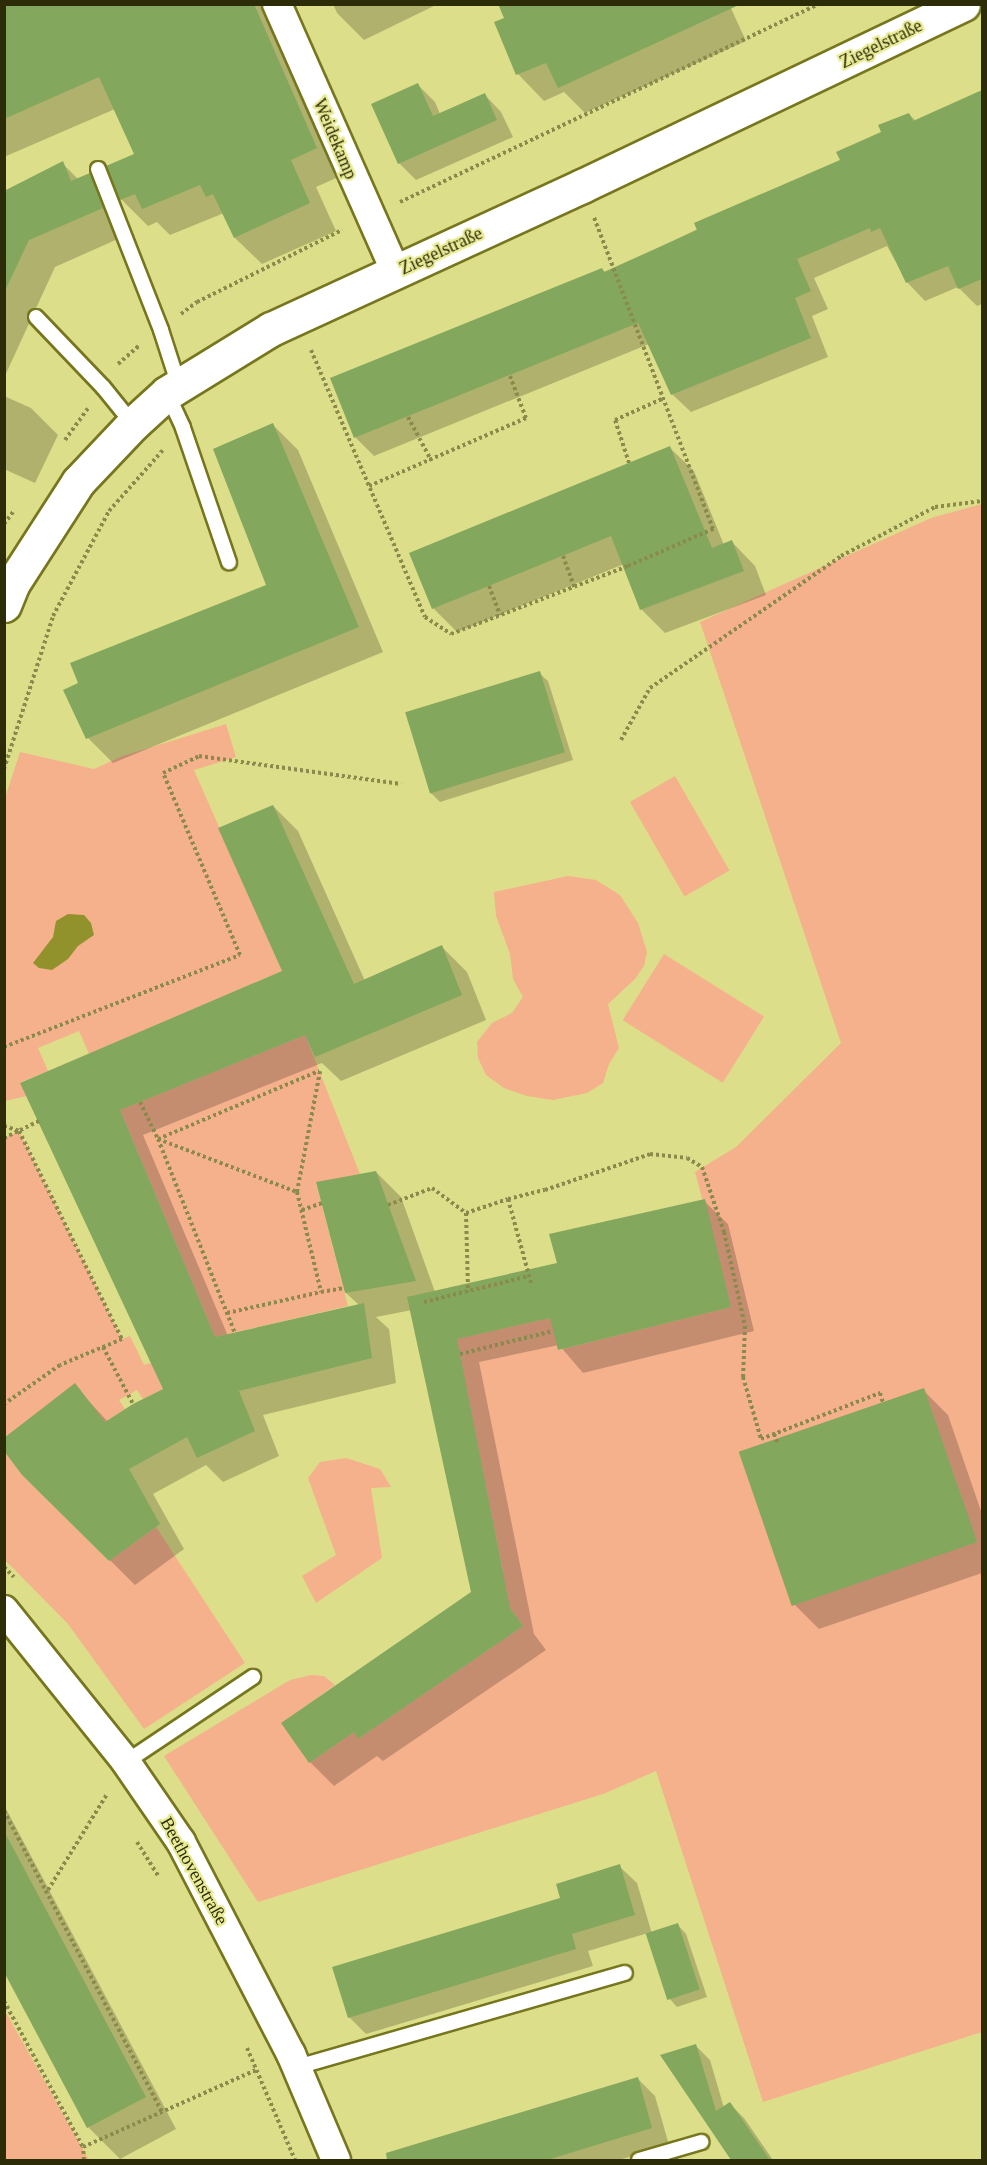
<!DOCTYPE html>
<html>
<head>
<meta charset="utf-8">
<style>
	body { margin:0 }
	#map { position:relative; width:987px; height:2165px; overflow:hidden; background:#dcde89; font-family:Georgia,serif }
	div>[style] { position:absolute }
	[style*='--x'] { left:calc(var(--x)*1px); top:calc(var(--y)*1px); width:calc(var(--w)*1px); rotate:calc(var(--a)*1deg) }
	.green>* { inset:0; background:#f5b18c; transform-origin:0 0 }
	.water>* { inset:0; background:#92922d }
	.shadow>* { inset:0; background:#0003 }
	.building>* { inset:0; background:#84a75e; transform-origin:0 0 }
	.path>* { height:4px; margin-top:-2px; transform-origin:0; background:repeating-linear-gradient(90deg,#898a4c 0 3px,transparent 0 6px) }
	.roads { filter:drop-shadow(2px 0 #76761e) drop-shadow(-2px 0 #76761e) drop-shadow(0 2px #76761e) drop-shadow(0 -2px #76761e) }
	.service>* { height:14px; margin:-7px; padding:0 7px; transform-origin:7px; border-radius:7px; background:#fff }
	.minor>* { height:28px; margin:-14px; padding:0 14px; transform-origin:14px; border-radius:14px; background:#fff }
	.secondary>* { height:33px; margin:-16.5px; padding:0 16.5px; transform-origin:16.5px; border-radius:16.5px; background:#fff }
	span { translate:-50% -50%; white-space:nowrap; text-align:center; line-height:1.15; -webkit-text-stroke:4.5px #e9eb96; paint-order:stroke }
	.street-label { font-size:18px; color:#2c2c08 }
	.frame { position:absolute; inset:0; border:6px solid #2c2c08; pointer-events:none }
</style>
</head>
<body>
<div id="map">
	<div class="green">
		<div style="clip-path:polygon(982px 504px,982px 2032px,763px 2102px,656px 1771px,603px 1794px,258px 1902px,164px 1756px,290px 1680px,311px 1675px,324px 1676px,335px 1685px,282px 1723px,309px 1763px,354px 1732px,358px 1739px,523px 1626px,489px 1579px,503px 1571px,456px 1339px,550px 1318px,559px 1350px,731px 1307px,695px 1172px,736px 1147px,841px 1043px,700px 622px,931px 518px)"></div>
		<div style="clip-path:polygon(226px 724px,236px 757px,194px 770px,282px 971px,89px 1054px,79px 1031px,38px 1048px,48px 1071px,21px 1082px,27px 1096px,5px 1101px,4px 801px,20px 752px,94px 769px,123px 756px)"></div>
		<div style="left:675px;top:776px;width:109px;height:52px;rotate:60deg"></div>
		<div style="clip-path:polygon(568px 876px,596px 880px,620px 895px,638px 923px,647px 952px,644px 966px,635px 979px,608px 1004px,619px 1048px,609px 1064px,603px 1083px,587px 1093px,553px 1100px,527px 1096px,504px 1088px,486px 1075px,478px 1058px,477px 1042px,492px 1023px,512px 1013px,523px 997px,513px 979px,510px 954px,496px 916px,494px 892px)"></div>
		<div style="left:664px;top:954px;width:118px;height:78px;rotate:32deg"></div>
		<div style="clip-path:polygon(305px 1035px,360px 1174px,316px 1183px,348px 1306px,215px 1337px,120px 1110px)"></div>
		<div style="clip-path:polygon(19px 1131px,122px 1339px,130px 1336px,144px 1365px,151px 1363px,163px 1389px,143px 1399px,137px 1390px,119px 1400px,125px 1409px,104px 1423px,5px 1438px,4px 1138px)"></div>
		<div style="clip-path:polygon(4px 1451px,22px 1475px,109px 1561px,156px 1527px,245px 1663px,144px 1729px,68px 1624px,5px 1560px)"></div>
		<div style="clip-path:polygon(346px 1458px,380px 1469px,391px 1487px,371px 1488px,382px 1558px,316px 1603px,302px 1576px,336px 1555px,308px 1478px,320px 1462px)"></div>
		<div style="clip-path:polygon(4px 2011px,5px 2011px,89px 2160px,5px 2160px)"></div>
	</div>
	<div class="water">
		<div style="clip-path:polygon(68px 914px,84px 915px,91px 923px,94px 935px,78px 946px,68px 959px,52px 970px,39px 968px,33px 963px,53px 937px,56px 921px)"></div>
	</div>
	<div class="shadow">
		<div style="clip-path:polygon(4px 4px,269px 4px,343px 175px,316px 187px,336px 231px,262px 264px,235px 238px,224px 213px,170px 235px,157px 222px,148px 226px,121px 199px,136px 155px,115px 109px,4px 157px)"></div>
		<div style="clip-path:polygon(333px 4px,438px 4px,364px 40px,337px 13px)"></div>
		<div style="clip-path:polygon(729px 4px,746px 41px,585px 113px,564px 92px,544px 101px,518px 74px,496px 23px)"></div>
		<div style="clip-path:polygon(418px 85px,435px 102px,440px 114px,484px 94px,501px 112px,513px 137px,416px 180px,399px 163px)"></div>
		<div style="clip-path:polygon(982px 91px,982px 304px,977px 306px,958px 287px,925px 301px,907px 282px,887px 246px,814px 278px,828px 309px,812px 316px,828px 357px,691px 412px,672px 394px,649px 344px,374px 456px,356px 438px,332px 379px,602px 269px,606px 273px,842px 160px,909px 114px,916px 121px)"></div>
		<div style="clip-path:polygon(62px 163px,78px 179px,89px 174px,116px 201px,129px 234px,55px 267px,4px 378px,4px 192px)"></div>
		<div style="clip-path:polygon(4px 396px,31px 408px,58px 435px,35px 483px,4px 469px)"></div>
		<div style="clip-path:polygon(273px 425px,298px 450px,383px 652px,113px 763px,88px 738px,268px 585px)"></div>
		<div style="clip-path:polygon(670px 448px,694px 471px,724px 545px,732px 542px,755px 566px,766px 595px,665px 633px,641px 609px,624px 564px,457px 632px,433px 608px)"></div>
		<div style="clip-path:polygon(539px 673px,548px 681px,573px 760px,440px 802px,431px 793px)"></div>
		<div style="clip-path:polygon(273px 806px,298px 831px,365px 981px,442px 947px,467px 972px,486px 1020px,341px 1081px,322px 1063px,143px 1135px,228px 1336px,359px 1305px,346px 1293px,376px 1172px,401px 1197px,435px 1292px,559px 1264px,704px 1201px,728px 1224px,754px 1331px,583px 1373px,559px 1345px,479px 1362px,534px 1634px,546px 1650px,383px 1761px,377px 1756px,334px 1786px,310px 1762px,283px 1724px,472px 1593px,412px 1310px,376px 1317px,389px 1329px,396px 1383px,263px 1415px,279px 1456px,223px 1482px,206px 1465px,153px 1494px,184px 1549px,135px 1585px,23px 1474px,74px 1385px,108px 1422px,165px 1390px,22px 1083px,284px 972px)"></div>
		<div style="clip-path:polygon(923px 1390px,948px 1415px,982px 1514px,982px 1573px,819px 1629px,794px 1604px)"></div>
		<div style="clip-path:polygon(4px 1805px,176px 2129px,120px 2159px,88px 2127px,4px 1969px)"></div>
		<div style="clip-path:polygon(619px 1866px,637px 1883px,652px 1934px,678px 1925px,686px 1934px,707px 1997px,677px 2007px,669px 1998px,648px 1933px,588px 1951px,593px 1966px,366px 2034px,349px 2017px)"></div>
		<div style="clip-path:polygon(696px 2046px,710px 2060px,724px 2108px,730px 2104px,744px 2118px,773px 2160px,733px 2160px,662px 2056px)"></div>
		<div style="clip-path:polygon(638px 2079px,655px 2096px,669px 2145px,619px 2160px,414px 2160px,410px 2147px)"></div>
	</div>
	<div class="building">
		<div style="clip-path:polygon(4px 4px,254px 4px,317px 148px,291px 160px,310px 203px,234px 238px,213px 194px,206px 197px,200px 185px,142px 209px,135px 194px,120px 200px,106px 166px,134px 154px,99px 77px,4px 119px)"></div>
		<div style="clip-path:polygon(498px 4px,741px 4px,558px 88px,546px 63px,516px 75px,494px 22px,504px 18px)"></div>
		<div style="clip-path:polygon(418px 83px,433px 116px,485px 93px,497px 120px,398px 164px,371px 104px)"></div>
		<div style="clip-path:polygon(982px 90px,982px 279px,958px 289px,948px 266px,906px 283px,880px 228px,871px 232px,870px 228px,797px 259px,811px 291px,795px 298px,811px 338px,671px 395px,638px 323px,354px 438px,330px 378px,602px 268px,604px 272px,697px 230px,694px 223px,840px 160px,836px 152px,881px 132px,878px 125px,909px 113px,913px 121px)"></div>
		<div style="clip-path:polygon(63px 161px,71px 181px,90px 173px,103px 208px,29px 240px,4px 293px,4px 191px)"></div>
		<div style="clip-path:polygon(273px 423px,359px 627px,86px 739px,63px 690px,78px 683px,70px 663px,266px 585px,213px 449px)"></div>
		<div style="clip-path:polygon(670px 446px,712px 548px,732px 540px,744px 571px,640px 610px,611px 536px,432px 609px,409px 553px)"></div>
		<div style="left:540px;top:671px;width:85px;height:141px;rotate:73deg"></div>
		<div style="clip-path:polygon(273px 805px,354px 984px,442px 945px,462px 995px,315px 1057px,305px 1035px,120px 1110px,215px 1337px,364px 1303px,372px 1358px,239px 1391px,255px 1431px,197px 1458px,187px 1437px,129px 1469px,160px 1524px,109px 1561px,22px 1475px,4px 1451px,4px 1438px,75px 1383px,105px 1422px,133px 1404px,163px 1389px,20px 1083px,282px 971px,218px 828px)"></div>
		<div style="clip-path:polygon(376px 1171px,416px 1281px,345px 1293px,316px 1182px)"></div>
		<div style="clip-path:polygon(705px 1199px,731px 1307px,558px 1350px,550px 1318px,457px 1339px,510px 1608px,523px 1626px,358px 1739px,354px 1732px,309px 1763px,281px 1723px,471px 1592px,407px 1297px,557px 1263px,549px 1234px)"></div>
		<div style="left:924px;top:1388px;width:163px;height:196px;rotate:71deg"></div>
		<div style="clip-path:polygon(4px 1831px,146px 2097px,87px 2128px,4px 1972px)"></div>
		<div style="clip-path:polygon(620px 1864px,635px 1915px,572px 1934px,576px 1949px,348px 2018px,332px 1967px,560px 1898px,556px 1884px)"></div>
		<div style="left:678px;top:1923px;width:70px;height:34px;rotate:72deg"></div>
		<div style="clip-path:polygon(696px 2044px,716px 2111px,730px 2102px,770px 2160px,731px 2160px,660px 2055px)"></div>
		<div style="clip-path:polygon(638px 2077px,652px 2128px,547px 2160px,387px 2160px,386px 2153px)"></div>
	</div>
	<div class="path">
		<div style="--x:400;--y:202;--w:463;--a:-25.3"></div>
		<div style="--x:181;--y:314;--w:20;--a:-37"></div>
		<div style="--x:197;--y:302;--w:162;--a:-26.4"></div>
		<div style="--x:311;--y:350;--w:290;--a:66.9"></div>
		<div style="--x:425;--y:617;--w:31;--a:33"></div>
		<div style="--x:451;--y:634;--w:190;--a:-21"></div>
		<div style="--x:628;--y:566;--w:93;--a:-23.5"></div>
		<div style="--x:713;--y:529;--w:334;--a:-110.9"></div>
		<div style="--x:118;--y:364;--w:28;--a:-41"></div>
		<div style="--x:408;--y:417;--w:49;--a:61.9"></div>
		<div style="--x:65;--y:440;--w:39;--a:-54"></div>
		<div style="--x:629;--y:463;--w:45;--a:-108"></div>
		<div style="--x:615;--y:420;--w:51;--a:-24.1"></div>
		<div style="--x:369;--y:486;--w:171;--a:-23.4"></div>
		<div style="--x:526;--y:418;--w:45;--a:-110.9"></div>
		<div style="--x:4;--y:524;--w:15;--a:-53"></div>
		<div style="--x:563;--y:556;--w:33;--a:70"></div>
		<div style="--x:489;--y:586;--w:31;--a:69"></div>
		<div style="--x:621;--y:740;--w:60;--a:-60.9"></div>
		<div style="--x:650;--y:688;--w:232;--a:-34.6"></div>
		<div style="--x:841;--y:556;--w:106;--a:-27.5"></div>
		<div style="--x:935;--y:507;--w:47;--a:-7.3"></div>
		<div style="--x:4;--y:769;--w:161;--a:-72.2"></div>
		<div style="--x:53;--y:616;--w:119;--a:-61.9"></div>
		<div style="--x:109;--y:511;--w:81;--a:-48.5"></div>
		<div style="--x:4;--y:1047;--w:253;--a:-21.3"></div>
		<div style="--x:240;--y:955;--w:198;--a:-112.9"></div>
		<div style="--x:163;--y:773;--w:40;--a:-25"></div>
		<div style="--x:199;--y:756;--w:204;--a:7.9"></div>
		<div style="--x:140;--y:1102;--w:41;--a:64.1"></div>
		<div style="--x:158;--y:1139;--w:175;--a:-22.9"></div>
		<div style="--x:4;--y:1126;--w:16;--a:18"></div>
		<div style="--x:19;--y:1131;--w:232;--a:63.7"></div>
		<div style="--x:122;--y:1339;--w:67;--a:157.2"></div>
		<div style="--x:60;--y:1365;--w:68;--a:145.1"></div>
		<div style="--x:4;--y:1138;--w:39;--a:-26"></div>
		<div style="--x:158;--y:1139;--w:149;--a:20.9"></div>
		<div style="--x:297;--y:1192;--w:123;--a:-79.2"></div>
		<div style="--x:158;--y:1139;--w:209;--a:68.4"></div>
		<div style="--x:297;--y:1192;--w:103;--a:76.5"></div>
		<div style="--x:321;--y:1292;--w:22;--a:-10"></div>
		<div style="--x:388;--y:1205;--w:47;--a:-21.1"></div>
		<div style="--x:432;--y:1188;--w:42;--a:36.3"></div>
		<div style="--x:466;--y:1213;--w:44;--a:-18.4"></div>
		<div style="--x:302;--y:1210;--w:21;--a:-19"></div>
		<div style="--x:466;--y:1213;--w:79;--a:88.5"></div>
		<div style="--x:531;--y:1283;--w:87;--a:-105.3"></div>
		<div style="--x:508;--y:1199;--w:38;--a:-14"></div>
		<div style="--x:545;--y:1190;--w:111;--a:-18.9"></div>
		<div style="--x:650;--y:1154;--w:37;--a:6"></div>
		<div style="--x:687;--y:1158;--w:17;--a:31"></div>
		<div style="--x:702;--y:1167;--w:69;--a:71.3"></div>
		<div style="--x:724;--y:1232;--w:96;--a:77.4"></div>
		<div style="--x:745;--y:1326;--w:51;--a:92.2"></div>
		<div style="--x:743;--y:1377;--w:65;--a:73.8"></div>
		<div style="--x:761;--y:1439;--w:128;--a:-21.1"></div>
		<div style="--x:880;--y:1393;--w:10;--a:73"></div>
		<div style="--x:424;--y:1302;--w:108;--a:-13.9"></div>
		<div style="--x:227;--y:1313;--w:96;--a:-12.6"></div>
		<div style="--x:103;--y:1347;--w:64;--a:62.2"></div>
		<div style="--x:460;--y:1354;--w:96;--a:-13.9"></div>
		<div style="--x:774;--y:1434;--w:9;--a:69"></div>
		<div style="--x:4;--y:1567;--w:14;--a:45"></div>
		<div style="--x:4;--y:1811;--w:340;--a:62.3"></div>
		<div style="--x:137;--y:1842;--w:40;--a:58"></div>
		<div style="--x:48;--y:1890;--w:113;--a:-58.4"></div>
		<div style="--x:4;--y:2001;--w:166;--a:61.6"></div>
		<div style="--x:247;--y:2048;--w:122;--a:66.8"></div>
		<div style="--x:84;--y:2160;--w:13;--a:-94"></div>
		<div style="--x:83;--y:2147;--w:189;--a:-24"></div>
	</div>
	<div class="roads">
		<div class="service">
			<div style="--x:98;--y:169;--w:173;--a:68.6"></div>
			<div style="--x:161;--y:330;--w:59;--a:72.2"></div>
			<div style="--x:36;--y:317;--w:97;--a:46.3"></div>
			<div style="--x:103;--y:387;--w:48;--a:51"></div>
			<div style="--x:167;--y:393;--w:38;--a:65"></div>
			<div style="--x:183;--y:428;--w:142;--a:71.1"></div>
			<div style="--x:126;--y:1762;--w:153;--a:-33.8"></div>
			<div style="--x:297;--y:2067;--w:341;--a:-16"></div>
			<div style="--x:639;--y:2160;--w:65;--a:-16.2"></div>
		</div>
		<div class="minor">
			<div style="--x:277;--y:4;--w:293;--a:66.1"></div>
			<div style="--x:4;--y:1610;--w:195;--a:51.2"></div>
			<div style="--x:126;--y:1762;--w:97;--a:55.5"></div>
			<div style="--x:181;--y:1842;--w:239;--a:62.6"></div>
			<div style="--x:291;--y:2054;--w:115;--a:67"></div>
		</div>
		<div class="secondary">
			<div style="--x:4;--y:605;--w:24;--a:-68"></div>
			<div style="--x:13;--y:583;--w:120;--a:-57.2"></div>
			<div style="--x:78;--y:482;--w:80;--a:-46.5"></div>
			<div style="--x:133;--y:424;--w:46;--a:-42.4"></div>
			<div style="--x:167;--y:393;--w:122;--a:-31.6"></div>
			<div style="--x:271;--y:329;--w:342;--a:-24.7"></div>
			<div style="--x:582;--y:186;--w:422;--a:-25.5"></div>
		</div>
	</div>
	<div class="street-label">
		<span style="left:881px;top:44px;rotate:-26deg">Ziegelstraße</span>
		<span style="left:335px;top:139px;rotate:67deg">Weidekamp</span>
		<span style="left:441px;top:251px;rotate:-25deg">Ziegelstraße</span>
		<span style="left:194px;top:1871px;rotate:61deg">Beethovenstraße</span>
	</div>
	<div class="frame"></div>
</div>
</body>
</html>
